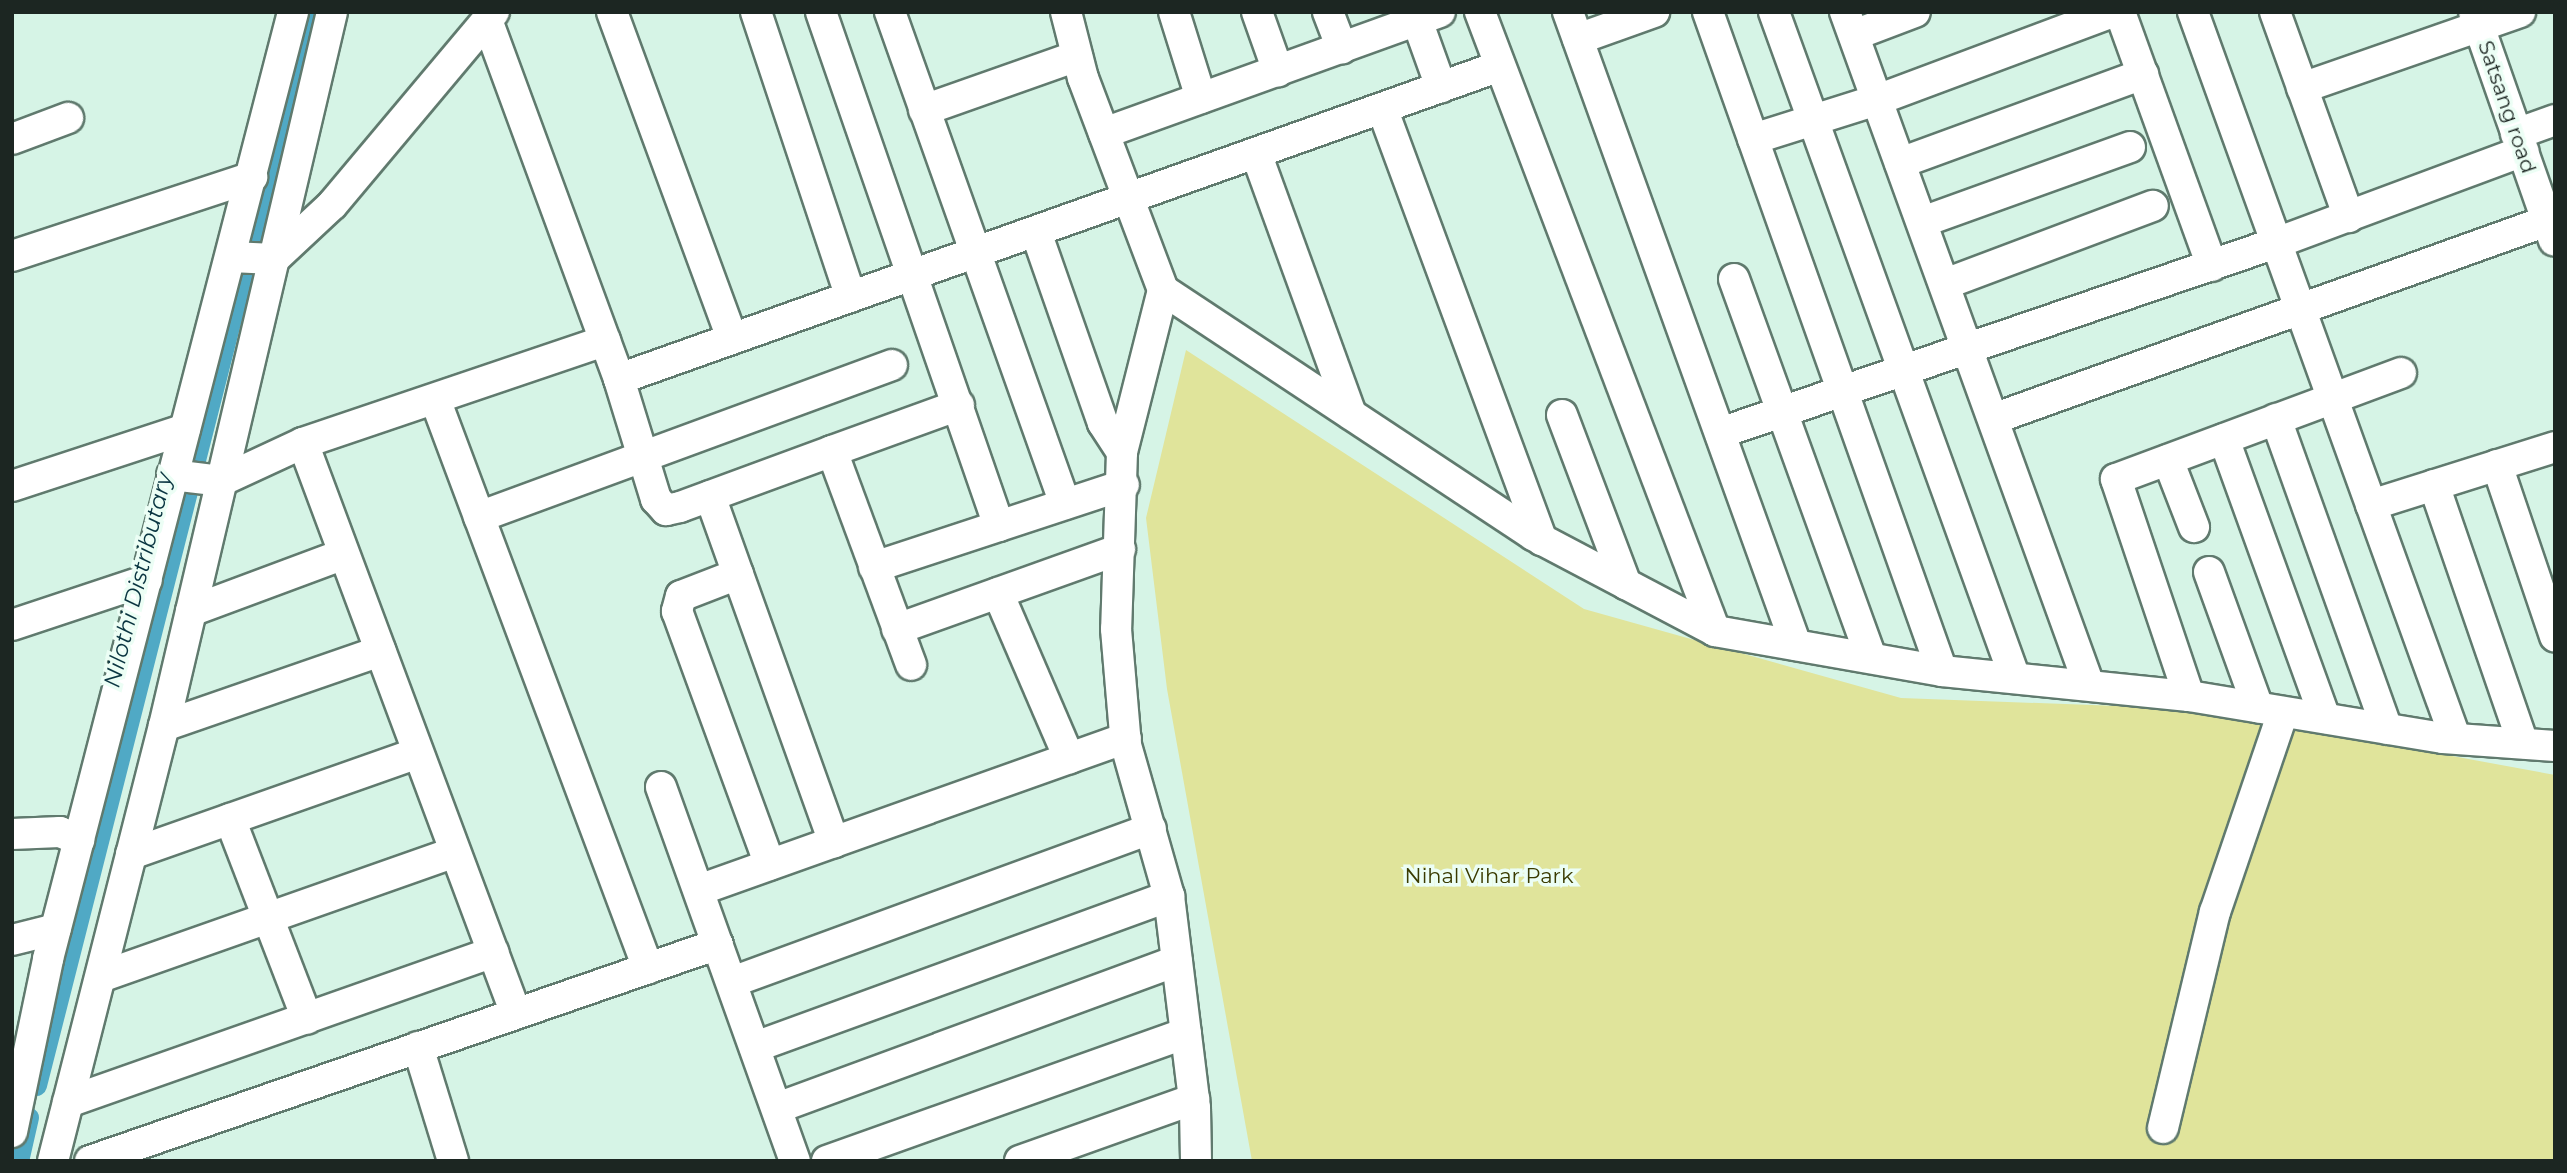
<!DOCTYPE html>
<html>
<head>
<meta charset="utf-8">
<style>
	body { margin:0 }
	#map { position:relative; width:2567px; height:1173px; overflow:hidden; background:#d6f4e6; font-family:Montserrat,sans-serif }
	div>[style] { position:absolute }
	[style*='--x'] { left:calc(var(--x)*1px); top:calc(var(--y)*1px); width:calc(var(--w)*1px); rotate:calc(var(--a)*1deg) }
	.green>* { inset:0; background:#e0e49b }
	.canal>* { height:21px; margin:-10.5px; padding:0 10.5px; transform-origin:10.5px; border-radius:10.5px; background:#50a9c5 }
	.roads { filter:drop-shadow(2px 0 #607a6e) drop-shadow(-2px 0 #607a6e) drop-shadow(0 2px #607a6e) drop-shadow(0 -2px #607a6e) }
	.minor>* { height:30px; margin:-15px; padding:0 15px; transform-origin:15px; border-radius:15px; background:#fff }
	span { translate:-50% -50%; white-space:nowrap; text-align:center; line-height:1.15; -webkit-text-stroke:7px #ecfef5; paint-order:stroke }
	.street-label { font-size:21px; color:#1c2622 }
	.park-label { font-size:21px; color:#3a3b01 }
	.water-label { font-size:23px; color:#0a3541; font-style:italic }
	.frame { position:absolute; inset:0; border:14px solid #1c2622; pointer-events:none }
</style>
</head>
<body>
<div id="map">
	<div class="green">
		<div style="clip-path:polygon(1186px 350px,1584px 609px,1901px 698px,2198px 709px,2555px 775px,2555px 1161px,1252px 1161px,1167px 689px,1146px 518px)"></div>
	</div>
	<div class="canal">
		<div style="--x:36;--y:1085;--w:1107;--a:-75.73"></div>
		<div style="--x:18;--y:1161;--w:45;--a:-77.2"></div>
	</div>
	<div class="roads">
		<div class="minor">
			<div style="--x:612;--y:12;--w:348;--a:69.8"></div>
			<div style="--x:756;--y:12;--w:300;--a:71.6"></div>
			<div style="--x:821;--y:12;--w:544;--a:70.9"></div>
			<div style="--x:890;--y:12;--w:522;--a:70.42"></div>
			<div style="--x:1066;--y:12;--w:68;--a:75.6"></div>
			<div style="--x:1083;--y:78;--w:227;--a:69.3"></div>
			<div style="--x:1163;--y:290;--w:444;--a:33.5"></div>
			<div style="--x:1533;--y:535;--w:206;--a:27.8"></div>
			<div style="--x:1715;--y:631;--w:230;--a:10"></div>
			<div style="--x:1942;--y:671;--w:248;--a:5.8"></div>
			<div style="--x:2189;--y:696;--w:257;--a:9.4"></div>
			<div style="--x:2443;--y:738;--w:112;--a:4.1"></div>
			<div style="--x:1174;--y:12;--w:90;--a:72.6"></div>
			<div style="--x:1257;--y:12;--w:63;--a:70.4"></div>
			<div style="--x:1328;--y:12;--w:39;--a:69"></div>
			<div style="--x:1414;--y:12;--w:80;--a:70.2"></div>
			<div style="--x:1480;--y:12;--w:662;--a:69.21"></div>
			<div style="--x:1568;--y:12;--w:673;--a:70.19"></div>
			<div style="--x:1708;--y:12;--w:699;--a:70.45"></div>
			<div style="--x:1774;--y:12;--w:708;--a:70.11"></div>
			<div style="--x:1845;--y:12;--w:716;--a:70.07"></div>
			<div style="--x:2120;--y:12;--w:270;--a:70.1"></div>
			<div style="--x:2193;--y:12;--w:771;--a:70.13"></div>
			<div style="--x:2275;--y:12;--w:218;--a:70.2"></div>
			<div style="--x:2474;--y:12;--w:242;--a:70.7"></div>
			<div style="--x:487;--y:20;--w:382;--a:69.8"></div>
			<div style="--x:619;--y:379;--w:126;--a:72.9"></div>
			<div style="--x:656;--y:499;--w:15;--a:48"></div>
			<div style="--x:666;--y:510;--w:14;--a:-12"></div>
			<div style="--x:680;--y:507;--w:162;--a:-20.2"></div>
			<div style="--x:832;--y:451;--w:228;--a:69.7"></div>
			<div style="--x:1854;--y:35;--w:65;--a:-20.7"></div>
			<div style="--x:1578;--y:39;--w:81;--a:-19.6"></div>
			<div style="--x:2302;--y:88;--w:231;--a:-19.2"></div>
			<div style="--x:1382;--y:108;--w:461;--a:69.7"></div>
			<div style="--x:924;--y:110;--w:162;--a:-19.4"></div>
			<div style="--x:1104;--y:133;--w:357;--a:-19.8"></div>
			<div style="--x:2516;--y:134;--w:41;--a:-19.7"></div>
			<div style="--x:12;--y:139;--w:60;--a:-20.6"></div>
			<div style="--x:1753;--y:139;--w:130;--a:-17.5"></div>
			<div style="--x:1877;--y:100;--w:251;--a:-20.5"></div>
			<div style="--x:1256;--y:153;--w:278;--a:70"></div>
			<div style="--x:1900;--y:163;--w:259;--a:-20.1"></div>
			<div style="--x:1922;--y:222;--w:221;--a:-19.8"></div>
			<div style="--x:1036;--y:232;--w:202;--a:70.7"></div>
			<div style="--x:1103;--y:423;--w:35;--a:57"></div>
			<div style="--x:12;--y:256;--w:253;--a:-18.2"></div>
			<div style="--x:231;--y:257;--w:43;--a:2.7"></div>
			<div style="--x:274;--y:259;--w:79;--a:-43"></div>
			<div style="--x:332;--y:205;--w:252;--a:-50"></div>
			<div style="--x:1734;--y:279;--w:403;--a:70.1"></div>
			<div style="--x:1945;--y:284;--w:222;--a:-20.6"></div>
			<div style="--x:1163;--y:290;--w:167;--a:104.2"></div>
			<div style="--x:1122;--y:452;--w:177;--a:91.9"></div>
			<div style="--x:1116;--y:629;--w:116;--a:85.1"></div>
			<div style="--x:1126;--y:745;--w:157;--a:74.1"></div>
			<div style="--x:1169;--y:896;--w:214;--a:83"></div>
			<div style="--x:1195;--y:1108;--w:53;--a:88.9"></div>
			<div style="--x:619;--y:379;--w:935;--a:-19.56"></div>
			<div style="--x:435;--y:399;--w:608;--a:69.48"></div>
			<div style="--x:1562;--y:415;--w:181;--a:69.3"></div>
			<div style="--x:1993;--y:419;--w:597;--a:-19.68"></div>
			<div style="--x:2276;--y:419;--w:329;--a:70.3"></div>
			<div style="--x:1720;--y:433;--w:588;--a:-18.87"></div>
			<div style="--x:2276;--y:243;--w:264;--a:-20.4"></div>
			<div style="--x:2224;--y:439;--w:297;--a:70.1"></div>
			<div style="--x:303;--y:443;--w:609;--a:69.54"></div>
			<div style="--x:832;--y:451;--w:135;--a:-19.9"></div>
			<div style="--x:2168;--y:460;--w:72;--a:68.8"></div>
			<div style="--x:2497;--y:465;--w:181;--a:71.3"></div>
			<div style="--x:172;--y:475;--w:49;--a:7"></div>
			<div style="--x:221;--y:481;--w:90;--a:-24.9"></div>
			<div style="--x:303;--y:443;--w:319;--a:-18.7"></div>
			<div style="--x:2434;--y:485;--w:273;--a:71"></div>
			<div style="--x:12;--y:486;--w:182;--a:-18.2"></div>
			<div style="--x:710;--y:496;--w:368;--a:70.3"></div>
			<div style="--x:2371;--y:505;--w:193;--a:-17.5"></div>
			<div style="--x:479;--y:517;--w:440;--a:-20.2"></div>
			<div style="--x:874;--y:567;--w:263;--a:-18.2"></div>
			<div style="--x:2209;--y:572;--w:144;--a:70.1"></div>
			<div style="--x:738;--y:574;--w:61;--a:158.9"></div>
			<div style="--x:681;--y:596;--w:16;--a:105"></div>
			<div style="--x:677;--y:611;--w:270;--a:69.9"></div>
			<div style="--x:998;--y:593;--w:180;--a:66.7"></div>
			<div style="--x:191;--y:611;--w:163;--a:-20.4"></div>
			<div style="--x:12;--y:625;--w:142;--a:-18.4"></div>
			<div style="--x:897;--y:629;--w:237;--a:-19.7"></div>
			<div style="--x:2189;--y:696;--w:229;--a:-108.6"></div>
			<div style="--x:2116;--y:479;--w:304;--a:-20.4"></div>
			<div style="--x:164;--y:726;--w:229;--a:-19.1"></div>
			<div style="--x:661;--y:787;--w:397;--a:70.3"></div>
			<div style="--x:230;--y:819;--w:214;--a:68.9"></div>
			<div style="--x:12;--y:834;--w:48;--a:-2.4"></div>
			<div style="--x:60;--y:832;--w:21;--a:23"></div>
			<div style="--x:131;--y:854;--w:304;--a:-19.4"></div>
			<div style="--x:699;--y:890;--w:453;--a:-19.6"></div>
			<div style="--x:12;--y:940;--w:45;--a:-14"></div>
			<div style="--x:103;--y:976;--w:373;--a:-19.4"></div>
			<div style="--x:732;--y:982;--w:446;--a:-20.1"></div>
			<div style="--x:418;--y:1047;--w:119;--a:72.9"></div>
			<div style="--x:755;--y:1047;--w:441;--a:-20"></div>
			<div style="--x:68;--y:1102;--w:451;--a:-19.4"></div>
			<div style="--x:777;--y:1108;--w:426;--a:-20.2"></div>
			<div style="--x:2163;--y:1128;--w:222;--a:-76.5"></div>
			<div style="--x:2215;--y:912;--w:211;--a:-71.2"></div>
			<div style="--x:12;--y:1132;--w:177;--a:-78.2"></div>
			<div style="--x:48;--y:959;--w:978;--a:-75.49"></div>
			<div style="--x:53;--y:1161;--w:449;--a:-75.7"></div>
			<div style="--x:164;--y:726;--w:733;--a:-76.76"></div>
			<div style="--x:90;--y:1161;--w:664;--a:-19.06"></div>
			<div style="--x:827;--y:1161;--w:381;--a:-19.6"></div>
			<div style="--x:1020;--y:1161;--w:185;--a:-19.6"></div>
		</div>
	</div>
	<div class="street-label">
		<span style="left:2507px;top:107px;rotate:71deg">Satsang road</span>
	</div>
	<div class="park-label">
		<span style="left:1489px;top:876px">Nihal Vihar Park</span>
	</div>
	<div class="water-label">
		<span style="left:138px;top:580px;rotate:-76deg">Nilothi Distributary</span>
	</div>
	<div class="frame"></div>
</div>
</body>
</html>
